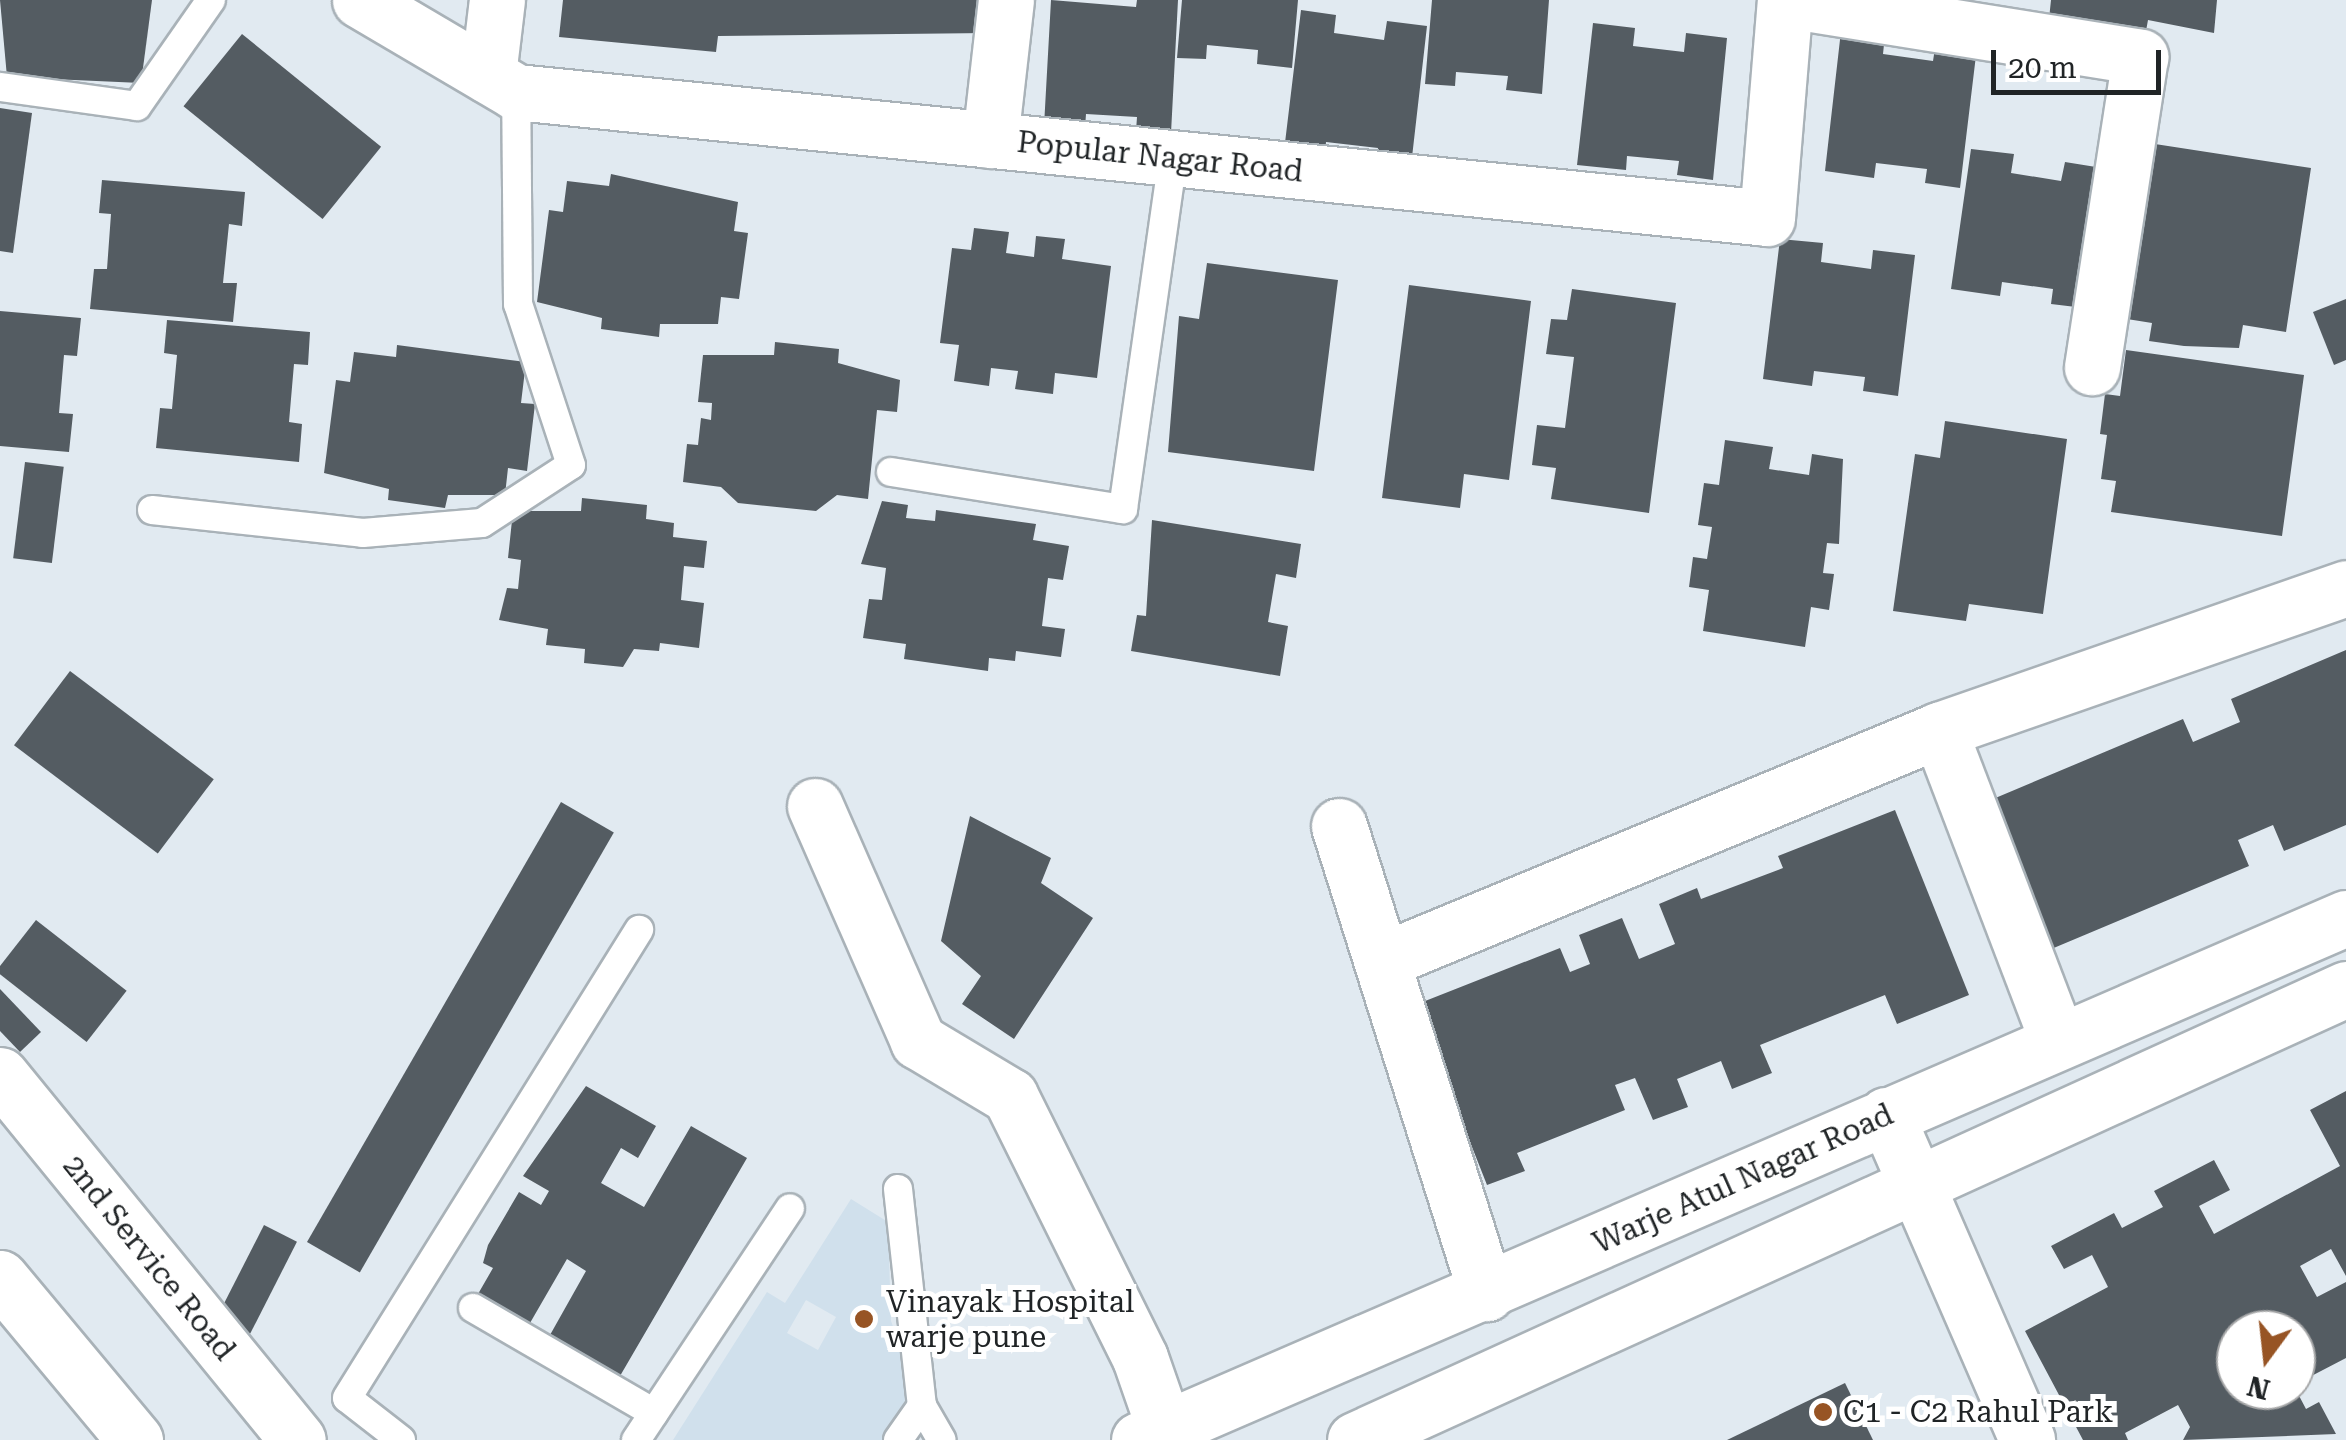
<!DOCTYPE html>
<html>
<head>
<meta charset="utf-8">
<style>
	body { margin:0 }
	#map { position:relative; width:2346px; height:1440px; overflow:hidden; background:#e1eaf1; font-family:"Roboto Serif",serif }
	div>[style] { position:absolute }
	[style*='--x'] { left:calc(var(--x)*1px); top:calc(var(--y)*1px); width:calc(var(--w)*1px); rotate:calc(var(--a)*1deg) }
	.built>* { inset:0; background:#d0e0ec }
	.building>* { inset:0; background:#545c62; transform-origin:0 0 }
	.roads { filter:drop-shadow(2px 0 #a9b2b8) drop-shadow(-2px 0 #a9b2b8) drop-shadow(0 2px #a9b2b8) drop-shadow(0 -2px #a9b2b8) }
	.lane>* { height:28px; margin:-14px; padding:0 14px; transform-origin:14px; border-radius:14px; background:#fff }
	.street>* { height:55px; margin:-27.5px; padding:0 27.5px; transform-origin:27.5px; border-radius:27.5px; background:#fff }
	.secondary>* { height:55px; margin:-27.5px; padding:0 27.5px; transform-origin:27.5px; border-radius:27.5px; background:#fff }
	.dots>* { width:28px; height:28px; translate:-50% -50%; box-sizing:border-box; border:5px solid #fff; border-radius:50% }
	span { translate:-50% -50%; white-space:nowrap; text-align:center; line-height:1.15; -webkit-text-stroke:10px #fff; paint-order:stroke }
	.street-label { font-size:30px; color:#202426 }
	.poi-label { font-size:30px; color:#202426 }
	.left { translate:0 -50%; text-align:left }
	.north { position:absolute; left:2216px; top:1310px; width:100px; height:100px; box-sizing:border-box; background:#fff; border:2px solid #a6a7a8; border-radius:50%; rotate:195deg; font-size:28px; font-weight:700; line-height:40px; text-align:center; color:#202426 }
	.north::after { content:''; display:block; margin:auto; width:35px; height:45px; background:#975424; clip-path:polygon(50% 0,100% 100%,50% 72%,0 100%) }
	.scale { position:absolute; left:1991px; top:50px; width:170px; height:45px; box-sizing:border-box; border:5px solid #202426; border-top:0; padding-left:12px; font-size:30px; line-height:35px; white-space:nowrap; color:#202426; -webkit-text-stroke:8px #fff; paint-order:stroke }
</style>
</head>
<body>
<div id="map">
	<div class="built">
		<div style="clip-path:polygon(evenodd,851px 1199px,888px 1222px,891px 1321px,922px 1406px,893px 1440px,673px 1440px,767px 1292px,785px 1303px,851px 1199px,806px 1300px,836px 1317px,818px 1350px,787px 1333px,806px 1300px)"></div>
	</div>
	<div class="building">
		<div style="clip-path:polygon(0 0,152px 0,141px 83px,7px 77px)"></div>
		<div style="clip-path:polygon(563px 0,991px 0,988px 33px,718px 36px,716px 52px,559px 37px)"></div>
		<div style="clip-path:polygon(1051px 0,1136px 7px,1137px 0,1178px 0,1171px 133px,1136px 131px,1137px 117px,1086px 114px,1085px 128px,1044px 126px)"></div>
		<div style="clip-path:polygon(1182px 0,1298px 0,1292px 68px,1257px 64px,1258px 50px,1207px 45px,1206px 59px,1177px 58px)"></div>
		<div style="clip-path:polygon(1432px 0,1549px 0,1542px 94px,1506px 90px,1508px 76px,1456px 72px,1455px 86px,1425px 84px)"></div>
		<div style="clip-path:polygon(2051px 0,2217px 0,2214px 33px,2148px 20px,2146px 31px,2049px 19px)"></div>
		<div style="clip-path:polygon(1301px 10px,1336px 15px,1334px 33px,1384px 40px,1387px 21px,1427px 26px,1411px 166px,1376px 163px,1378px 148px,1326px 142px,1325px 156px,1284px 151px)"></div>
		<div style="clip-path:polygon(1593px 23px,1635px 28px,1633px 46px,1684px 52px,1686px 33px,1727px 38px,1713px 180px,1677px 175px,1679px 161px,1627px 156px,1626px 170px,1577px 165px)"></div>
		<div style="clip-path:polygon(1841px 31px,1885px 35px,1883px 54px,1933px 61px,1936px 42px,1977px 47px,1960px 188px,1925px 183px,1927px 169px,1876px 163px,1874px 178px,1825px 171px)"></div>
		<div style="left:242px;top:34px;width:179px;height:93px;rotate:39deg"></div>
		<div style="clip-path:polygon(0 108px,32px 113px,13px 253px,0 251px)"></div>
		<div style="clip-path:polygon(2155px 144px,2311px 168px,2286px 332px,2243px 325px,2239px 348px,2184px 346px,2149px 341px,2152px 323px,2127px 319px,2133px 288px,2119px 285px,2131px 208px,2145px 210px)"></div>
		<div style="clip-path:polygon(1971px 149px,2014px 154px,2011px 173px,2061px 181px,2065px 162px,2096px 167px,2076px 307px,2051px 304px,2053px 289px,2002px 282px,2000px 296px,1951px 289px)"></div>
		<div style="clip-path:polygon(611px 174px,738px 202px,734px 231px,748px 233px,739px 299px,721px 297px,718px 324px,660px 324px,659px 337px,601px 329px,602px 318px,537px 302px,549px 210px,563px 212px,567px 181px,609px 186px)"></div>
		<div style="clip-path:polygon(102px 180px,245px 192px,242px 226px,229px 224px,223px 283px,237px 283px,233px 322px,90px 309px,94px 269px,107px 269px,111px 214px,99px 213px)"></div>
		<div style="clip-path:polygon(974px 228px,1009px 232px,1006px 253px,1034px 257px,1036px 236px,1065px 239px,1062px 259px,1111px 266px,1097px 378px,1055px 373px,1053px 394px,1015px 389px,1018px 371px,991px 368px,989px 386px,954px 381px,959px 345px,940px 343px,952px 248px,971px 250px)"></div>
		<div style="clip-path:polygon(1780px 239px,1823px 243px,1821px 262px,1871px 269px,1873px 250px,1915px 255px,1898px 396px,1863px 391px,1865px 377px,1814px 371px,1812px 386px,1763px 379px)"></div>
		<div style="clip-path:polygon(1207px 263px,1338px 280px,1314px 471px,1168px 452px,1179px 316px,1199px 319px)"></div>
		<div style="clip-path:polygon(1409px 285px,1531px 301px,1509px 480px,1464px 474px,1460px 508px,1382px 498px)"></div>
		<div style="clip-path:polygon(1572px 289px,1676px 303px,1649px 513px,1551px 499px,1556px 468px,1532px 465px,1537px 425px,1565px 428px,1574px 357px,1546px 354px,1551px 319px,1567px 320px)"></div>
		<div style="clip-path:polygon(2346px 299px,2346px 360px,2334px 365px,2313px 312px)"></div>
		<div style="clip-path:polygon(0 311px,81px 318px,77px 356px,64px 355px,59px 413px,73px 414px,69px 452px,0 446px)"></div>
		<div style="clip-path:polygon(167px 320px,310px 332px,308px 365px,294px 364px,289px 422px,302px 424px,299px 462px,156px 448px,160px 408px,172px 409px,177px 355px,164px 353px)"></div>
		<div style="clip-path:polygon(775px 342px,839px 349px,838px 363px,900px 380px,897px 412px,877px 410px,868px 499px,837px 495px,816px 511px,738px 503px,721px 487px,683px 482px,687px 444px,698px 445px,701px 418px,711px 420px,712px 403px,698px 402px,703px 355px,774px 355px)"></div>
		<div style="clip-path:polygon(397px 345px,526px 362px,521px 403px,535px 404px,527px 471px,508px 468px,505px 495px,448px 495px,445px 508px,388px 500px,389px 489px,324px 473px,336px 380px,350px 382px,354px 352px,396px 357px)"></div>
		<div style="clip-path:polygon(2126px 350px,2304px 375px,2282px 536px,2111px 512px,2116px 481px,2101px 479px,2107px 435px,2100px 434px,2105px 394px,2120px 396px)"></div>
		<div style="clip-path:polygon(1945px 421px,2067px 439px,2043px 614px,1969px 604px,1966px 621px,1893px 611px,1915px 454px,1940px 458px)"></div>
		<div style="clip-path:polygon(1725px 440px,1773px 447px,1769px 469px,1809px 475px,1812px 454px,1843px 459px,1839px 544px,1827px 543px,1823px 573px,1834px 574px,1829px 610px,1811px 607px,1805px 647px,1703px 631px,1709px 590px,1689px 587px,1693px 557px,1707px 559px,1712px 527px,1698px 525px,1704px 483px,1719px 485px)"></div>
		<div style="left:25px;top:462px;width:39px;height:97px;rotate:7deg"></div>
		<div style="clip-path:polygon(582px 498px,647px 505px,646px 519px,674px 523px,673px 537px,707px 541px,704px 568px,684px 566px,681px 600px,704px 603px,699px 648px,660px 643px,659px 651px,634px 649px,623px 667px,584px 663px,585px 649px,546px 645px,548px 629px,499px 620px,507px 588px,518px 589px,521px 560px,508px 558px,513px 511px,581px 511px)"></div>
		<div style="clip-path:polygon(882px 501px,908px 505px,906px 518px,935px 521px,936px 510px,1036px 524px,1033px 540px,1069px 546px,1063px 580px,1048px 578px,1042px 626px,1065px 629px,1061px 657px,1016px 651px,1015px 661px,989px 658px,988px 671px,904px 659px,906px 644px,863px 638px,869px 599px,882px 600px,886px 568px,861px 564px)"></div>
		<div style="clip-path:polygon(1152px 520px,1301px 544px,1296px 578px,1276px 574px,1268px 622px,1288px 626px,1280px 676px,1131px 651px,1137px 615px,1146px 616px)"></div>
		<div style="clip-path:polygon(2346px 650px,2346px 825px,2284px 851px,2273px 825px,2238px 840px,2249px 866px,2037px 955px,1974px 807px,2183px 719px,2193px 742px,2240px 722px,2231px 699px)"></div>
		<div style="left:70px;top:671px;width:180px;height:93px;rotate:37deg"></div>
		<div style="left:561px;top:802px;width:61px;height:508px;rotate:30deg"></div>
		<div style="clip-path:polygon(1895px 810px,1969px 995px,1897px 1024px,1885px 995px,1760px 1045px,1772px 1073px,1732px 1089px,1721px 1061px,1677px 1079px,1688px 1107px,1653px 1120px,1635px 1078px,1615px 1085px,1625px 1110px,1517px 1153px,1525px 1171px,1487px 1185px,1461px 1119px,1448px 1125px,1415px 1005px,1560px 948px,1570px 972px,1590px 964px,1579px 935px,1622px 918px,1639px 959px,1675px 944px,1659px 904px,1697px 888px,1701px 899px,1783px 868px,1778px 856px)"></div>
		<div style="clip-path:polygon(970px 816px,1051px 858px,1041px 883px,1093px 918px,1014px 1039px,962px 1004px,981px 976px,941px 941px)"></div>
		<div style="left:36px;top:920px;width:115px;height:65px;rotate:38deg"></div>
		<div style="clip-path:polygon(0 989px,41px 1032px,20px 1052px,0 1031px)"></div>
		<div style="clip-path:polygon(586px 1086px,656px 1126px,638px 1158px,621px 1148px,601px 1183px,644px 1207px,691px 1126px,747px 1158px,620px 1376px,550px 1335px,586px 1271px,567px 1259px,530px 1323px,478px 1294px,493px 1268px,483px 1263px,488px 1245px,519px 1192px,541px 1205px,549px 1191px,523px 1176px)"></div>
		<div style="clip-path:polygon(2346px 1091px,2346px 1276px,2331px 1249px,2300px 1266px,2317px 1297px,2346px 1282px,2346px 1358px,2296px 1384px,2296px 1330px,2236px 1330px,2236px 1390px,2296px 1390px,2306px 1409px,2319px 1402px,2336px 1434px,2183px 1440px,2190px 1427px,2178px 1405px,2125px 1433px,2128px 1440px,2083px 1440px,2025px 1331px,2108px 1287px,2092px 1255px,2064px 1269px,2051px 1246px,2114px 1213px,2122px 1228px,2163px 1207px,2154px 1191px,2214px 1160px,2230px 1190px,2199px 1206px,2214px 1234px,2340px 1166px,2310px 1110px)"></div>
		<div style="left:264px;top:1225px;width:37px;height:103px;rotate:27deg"></div>
		<div style="clip-path:polygon(1845px 1383px,1873px 1440px,1727px 1440px)"></div>
	</div>
	<div class="roads">
		<div class="lane">
			<div style="--x:0;--y:87;--w:138;--a:7.9"></div>
			<div style="--x:137;--y:106;--w:129;--a:-55.1"></div>
			<div style="--x:891;--y:472;--w:235;--a:9.1"></div>
			<div style="--x:1123;--y:509;--w:355;--a:-81.9"></div>
			<div style="--x:152;--y:510;--w:212;--a:6.2"></div>
			<div style="--x:363;--y:533;--w:119;--a:-4.8"></div>
			<div style="--x:482;--y:523;--w:106;--a:-33.1"></div>
			<div style="--x:571;--y:465;--w:169;--a:-108.2"></div>
			<div style="--x:518;--y:304;--w:212;--a:-90.5"></div>
			<div style="--x:898;--y:1189;--w:218;--a:83.7"></div>
			<div style="--x:922;--y:1406;--w:39;--a:60"></div>
			<div style="--x:473;--y:1308;--w:209;--a:30.1"></div>
			<div style="--x:401;--y:1440;--w:68;--a:-142.1"></div>
			<div style="--x:347;--y:1398;--w:552;--a:-58.04"></div>
			<div style="--x:636;--y:1440;--w:278;--a:-56.4"></div>
			<div style="--x:898;--y:1440;--w:42;--a:-54.8"></div>
		</div>
		<div class="street">
			<div style="--x:360;--y:0;--w:181;--a:30.5"></div>
			<div style="--x:516;--y:92;--w:1257;--a:5.75"></div>
			<div style="--x:1767;--y:218;--w:219;--a:-85.3"></div>
			<div style="--x:1786;--y:0;--w:359;--a:9.1"></div>
			<div style="--x:2140;--y:57;--w:314;--a:98.8"></div>
			<div style="--x:488;--y:75;--w:76;--a:-83.2"></div>
			<div style="--x:990;--y:140;--w:141;--a:-83.5"></div>
			<div style="--x:1939;--y:730;--w:329;--a:69.1"></div>
			<div style="--x:815;--y:806;--w:257;--a:66.3"></div>
			<div style="--x:918;--y:1041;--w:107;--a:30.9"></div>
			<div style="--x:1010;--y:1096;--w:292;--a:63.6"></div>
			<div style="--x:1140;--y:1358;--w:73;--a:70.8"></div>
			<div style="--x:1339;--y:826;--w:490;--a:72.5"></div>
			<div style="--x:1386;--y:959;--w:599;--a:-22.49"></div>
			<div style="--x:1939;--y:730;--w:431;--a:-19.2"></div>
			<div style="--x:1886;--y:1115;--w:354;--a:66.5"></div>
		</div>
		<div class="secondary">
			<div style="--x:0;--y:1075;--w:471;--a:50.8"></div>
			<div style="--x:0;--y:1278;--w:211;--a:50.2"></div>
			<div style="--x:1139;--y:1440;--w:1315;--a:-23.39"></div>
			<div style="--x:1355;--y:1440;--w:1089;--a:-24.47"></div>
		</div>
	</div>
	<div class="dots">
		<div style="left:864px;top:1319px;background:#975424"></div>
		<div style="left:1823px;top:1412px;background:#975424"></div>
	</div>
	<div class="street-label">
		<span style="left:1160px;top:157px;rotate:6deg">Popular Nagar Road</span>
		<span style="left:1743px;top:1179px;rotate:-24deg">Warje Atul Nagar Road</span>
		<span style="left:149px;top:1258px;rotate:51deg">2nd Service Road</span>
	</div>
	<div class="poi-label">
		<span class="left" style="left:886px;top:1319px">Vinayak Hospital<br>warje pune</span>
		<span class="left" style="left:1843px;top:1412px">C1 - C2 Rahul Park</span>
	</div>
	<div class="north">N</div>
	<div class="scale">20 m</div>
</div>
</body>
</html>
